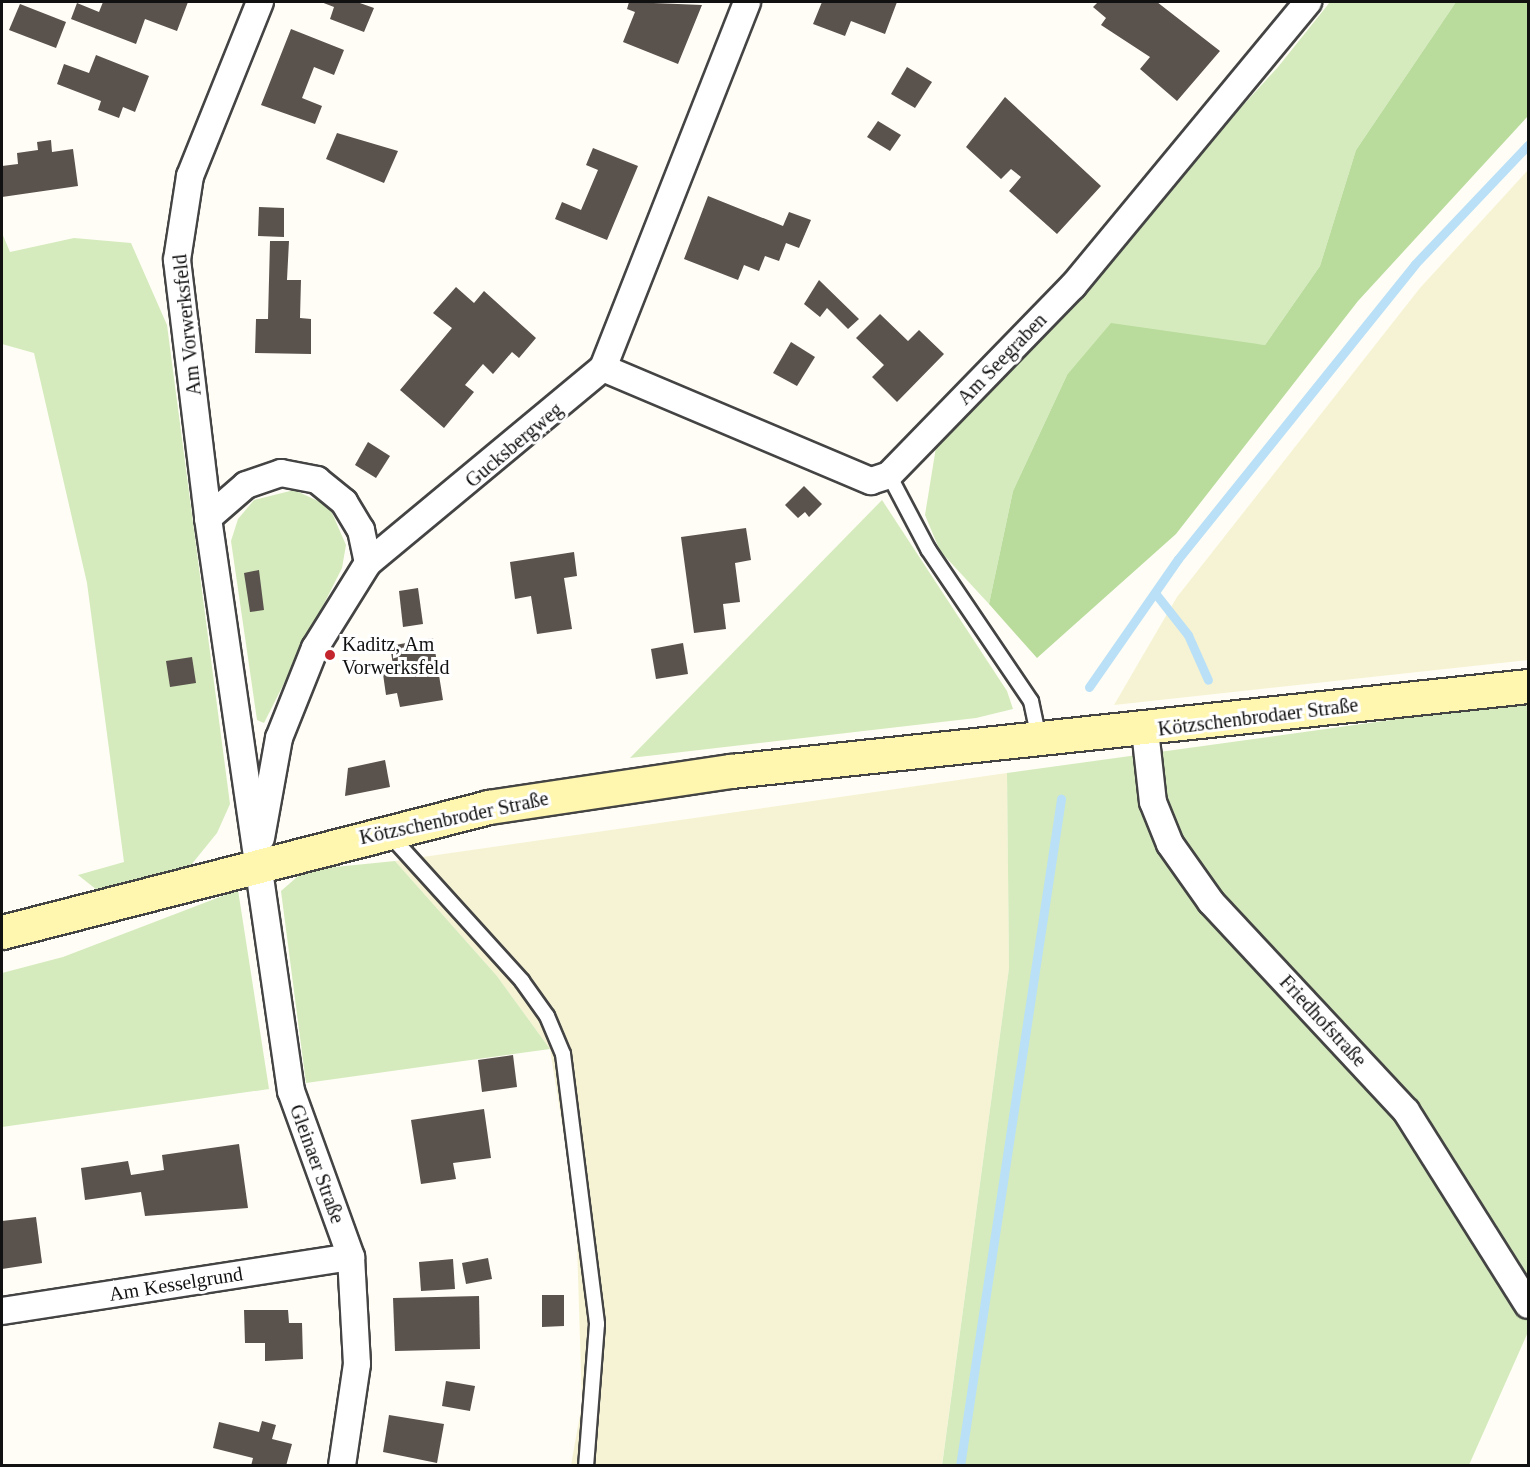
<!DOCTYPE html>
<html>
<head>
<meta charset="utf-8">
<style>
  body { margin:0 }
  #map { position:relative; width:1530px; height:1467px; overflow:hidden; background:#fffdf5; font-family:Georgia,serif }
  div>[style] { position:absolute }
  .farmland>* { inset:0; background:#f6f3d4 }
  .green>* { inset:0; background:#d5ebbd }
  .forest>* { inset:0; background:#b9dc9c }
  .stream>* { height:9px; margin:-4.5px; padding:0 4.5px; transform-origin:4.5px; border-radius:4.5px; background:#b9e0f7 }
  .building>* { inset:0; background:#5a524d }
  .roads { filter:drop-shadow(2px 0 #444) drop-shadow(-2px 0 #444) drop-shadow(0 2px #444) drop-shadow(0 -2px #444) }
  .lane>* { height:14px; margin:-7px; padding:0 7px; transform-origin:7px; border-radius:7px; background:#fff }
  .street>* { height:26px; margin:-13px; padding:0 13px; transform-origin:13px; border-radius:13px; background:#fff }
  .secondary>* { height:33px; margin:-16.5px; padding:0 16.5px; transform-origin:16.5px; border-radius:16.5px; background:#fff6b0 }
  .dots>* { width:16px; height:16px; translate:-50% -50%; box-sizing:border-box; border:3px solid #fff; border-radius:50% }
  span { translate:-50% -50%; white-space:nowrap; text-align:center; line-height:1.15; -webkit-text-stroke:6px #fff; paint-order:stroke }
  .street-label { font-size:20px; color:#111 }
  .poi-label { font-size:20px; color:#111 }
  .left { translate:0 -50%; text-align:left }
  .frame { position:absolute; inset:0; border:3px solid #111; pointer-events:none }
</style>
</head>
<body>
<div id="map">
  <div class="farmland">
    <div style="clip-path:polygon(1528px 170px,1528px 660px,1114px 705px,1177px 597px,1420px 288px)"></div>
    <div style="clip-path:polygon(1007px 773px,1009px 968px,942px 1465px,571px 1465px,582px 1404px,576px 1211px,550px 1049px,497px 976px,395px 861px)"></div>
  </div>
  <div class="green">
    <div style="clip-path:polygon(1330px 2px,1456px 2px,1356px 150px,1320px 266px,1265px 345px,1209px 340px,1067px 375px,1013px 491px,989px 604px,940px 551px,925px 515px,937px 441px,1278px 67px)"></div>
    <div style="clip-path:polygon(2px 233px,10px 252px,74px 238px,131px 243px,167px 325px,230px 804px,217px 833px,191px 865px,102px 894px,78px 875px,124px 862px,87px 583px,34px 353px,2px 344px)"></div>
    <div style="clip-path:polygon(294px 490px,329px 506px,346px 545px,342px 568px,264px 723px,257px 720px,231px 541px,238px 519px,254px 500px)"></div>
    <div style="clip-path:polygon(882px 500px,1007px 691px,1013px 709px,976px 718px,630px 758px)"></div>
    <div style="clip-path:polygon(1528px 701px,1528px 1332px,1469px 1465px,942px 1466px,1009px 968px,1007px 773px)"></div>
    <div style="clip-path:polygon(395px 861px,497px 976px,550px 1049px,306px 1083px,281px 891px,305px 870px)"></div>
    <div style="clip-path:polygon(238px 890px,269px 1089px,2px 1127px,2px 973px,63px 957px)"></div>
  </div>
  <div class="forest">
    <div style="clip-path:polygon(1456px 2px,1528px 2px,1528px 116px,1358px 301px,1176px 534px,1037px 658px,989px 604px,1013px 491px,1067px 375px,1111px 323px,1265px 345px,1320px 266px,1356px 150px)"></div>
  </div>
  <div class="stream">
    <div style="left:1155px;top:593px;width:53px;rotate:51.8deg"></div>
    <div style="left:1188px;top:635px;width:49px;rotate:66deg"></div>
    <div style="left:1089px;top:687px;width:156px;rotate:-55.2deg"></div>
    <div style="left:1178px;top:559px;width:378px;rotate:-51.2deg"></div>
    <div style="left:1415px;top:264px;width:164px;rotate:-46.5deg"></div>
    <div style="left:960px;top:1466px;width:675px;rotate:-81.39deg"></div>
  </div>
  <div class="building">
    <div style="clip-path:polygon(103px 2px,188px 2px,177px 31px,145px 19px,136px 44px,71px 19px,77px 3px,99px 12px)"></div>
    <div style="clip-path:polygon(321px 2px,357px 2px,374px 8px,364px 32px,330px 19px,334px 7px)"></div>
    <div style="clip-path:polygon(629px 2px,702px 5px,678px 64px,623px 42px,635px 12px,627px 9px)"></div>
    <div style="clip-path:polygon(822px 2px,897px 2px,885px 34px,851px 21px,845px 36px,813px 24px)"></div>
    <div style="clip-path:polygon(1098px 2px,1157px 2px,1220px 51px,1177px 101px,1140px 69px,1150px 57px,1101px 25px,1106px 18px,1093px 7px)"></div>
    <div style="clip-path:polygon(20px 4px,66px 22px,56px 48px,9px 30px)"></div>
    <div style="clip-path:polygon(291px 29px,344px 50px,334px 75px,314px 67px,302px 98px,322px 106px,315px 124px,261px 105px)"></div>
    <div style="clip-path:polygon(96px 55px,149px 76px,135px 112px,123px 107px,119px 118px,98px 110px,101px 101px,57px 84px,64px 64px,89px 73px)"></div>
    <div style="clip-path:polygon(907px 67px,932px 82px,915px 108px,891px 94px)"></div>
    <div style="clip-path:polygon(1005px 97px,1101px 186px,1057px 234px,1009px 191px,1021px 177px,1011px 169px,1001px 179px,966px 147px)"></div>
    <div style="clip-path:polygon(878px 121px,901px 135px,890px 151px,867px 137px)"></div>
    <div style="clip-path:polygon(337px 133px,398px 151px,384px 183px,326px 159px)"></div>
    <div style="clip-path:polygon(51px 140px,52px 152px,73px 149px,78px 186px,2px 197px,2px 166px,18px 164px,17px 153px,38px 150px,37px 142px)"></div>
    <div style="clip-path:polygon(593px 148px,638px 166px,607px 240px,555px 219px,562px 202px,581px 210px,598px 170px,586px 165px)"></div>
    <div style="clip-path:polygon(708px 196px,783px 226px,789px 212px,811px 220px,799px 248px,786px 243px,779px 261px,765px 256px,759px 271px,744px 265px,738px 280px,684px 259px)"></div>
    <div style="clip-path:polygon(259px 207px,284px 208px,284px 237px,258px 236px)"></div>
    <div style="clip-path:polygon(270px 241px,289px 241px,287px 280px,301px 280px,300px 318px,311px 319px,311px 354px,255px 353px,256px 319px,268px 319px)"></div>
    <div style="clip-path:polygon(819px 280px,859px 319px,848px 329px,827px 308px,820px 317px,804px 304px)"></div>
    <div style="clip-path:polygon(456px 287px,474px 303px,484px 291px,536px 338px,519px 358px,512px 352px,493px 374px,483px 364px,465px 385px,474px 392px,444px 428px,400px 390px,452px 328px,433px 313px)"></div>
    <div style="clip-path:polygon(880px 314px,908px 341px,919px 330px,944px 354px,897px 402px,872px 377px,884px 365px,856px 338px)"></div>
    <div style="clip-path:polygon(791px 342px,815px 357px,797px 386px,773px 373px)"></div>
    <div style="clip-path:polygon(368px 442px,390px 456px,376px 478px,355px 465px)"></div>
    <div style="clip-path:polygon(804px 486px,822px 504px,809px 517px,805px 512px,798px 518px,785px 505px)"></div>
    <div style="clip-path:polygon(746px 528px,751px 560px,735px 563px,740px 602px,723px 604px,726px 629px,694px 633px,681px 537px)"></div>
    <div style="clip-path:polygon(574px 552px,577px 576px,564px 578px,572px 629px,537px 634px,531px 596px,515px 599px,510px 562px)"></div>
    <div style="clip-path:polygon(259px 570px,264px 610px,250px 612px,244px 573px)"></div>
    <div style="clip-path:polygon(418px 588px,423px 624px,403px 627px,399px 591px)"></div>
    <div style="clip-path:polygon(433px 638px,443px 700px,400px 707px,397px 693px,386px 695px,382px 667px,393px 665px,390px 646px)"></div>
    <div style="clip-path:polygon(683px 643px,688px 674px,656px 679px,651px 649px)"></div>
    <div style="clip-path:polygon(192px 657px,196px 683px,170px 687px,166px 661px)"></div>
    <div style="clip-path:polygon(385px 760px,390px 787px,345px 796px,348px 768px)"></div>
    <div style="clip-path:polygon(513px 1055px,517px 1087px,482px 1092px,478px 1060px)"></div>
    <div style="clip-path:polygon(484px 1109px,491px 1158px,453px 1163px,456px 1179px,421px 1184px,411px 1120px)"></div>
    <div style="clip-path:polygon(239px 1144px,248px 1208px,145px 1216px,141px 1192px,85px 1200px,81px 1168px,128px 1161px,131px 1175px,164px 1170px,162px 1155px)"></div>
    <div style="clip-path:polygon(36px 1217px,42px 1263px,2px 1269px,2px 1221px)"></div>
    <div style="clip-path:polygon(488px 1258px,492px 1279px,466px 1284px,462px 1263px)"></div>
    <div style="clip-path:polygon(453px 1259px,455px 1289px,421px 1291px,419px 1262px)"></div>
    <div style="clip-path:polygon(542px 1295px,564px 1295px,564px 1326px,542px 1327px)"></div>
    <div style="clip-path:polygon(479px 1296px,480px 1349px,395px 1351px,393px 1298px)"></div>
    <div style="clip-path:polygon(244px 1310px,288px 1310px,289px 1323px,302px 1323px,303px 1359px,265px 1361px,265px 1343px,245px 1343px)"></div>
    <div style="clip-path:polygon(446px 1381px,475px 1386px,470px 1411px,442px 1406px)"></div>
    <div style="clip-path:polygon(389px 1415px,444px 1424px,437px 1463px,383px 1452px)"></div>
    <div style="clip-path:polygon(262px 1421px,276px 1425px,272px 1439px,292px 1444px,286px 1466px,251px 1466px,253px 1458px,213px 1448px,219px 1422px,259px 1432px)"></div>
  </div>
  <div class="roads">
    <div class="lane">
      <div style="left:889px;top:475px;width:84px;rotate:62.2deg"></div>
      <div style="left:928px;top:549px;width:184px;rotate:55.9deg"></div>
      <div style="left:1031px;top:701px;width:38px;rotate:78deg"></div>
      <div style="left:388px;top:833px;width:200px;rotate:47.8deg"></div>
      <div style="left:522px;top:981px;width:43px;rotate:54.5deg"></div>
      <div style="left:547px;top:1016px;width:41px;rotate:67.2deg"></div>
      <div style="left:563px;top:1054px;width:272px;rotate:82.8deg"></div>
      <div style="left:597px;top:1324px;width:142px;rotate:94.4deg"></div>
    </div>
    <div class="street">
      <div style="left:260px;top:2px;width:188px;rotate:111.9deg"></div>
      <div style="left:190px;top:176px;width:85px;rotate:98.8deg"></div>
      <div style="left:177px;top:260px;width:260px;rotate:83.1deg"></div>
      <div style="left:208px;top:518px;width:579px;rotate:81.76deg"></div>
      <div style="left:291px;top:1091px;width:177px;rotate:70.1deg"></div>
      <div style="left:351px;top:1257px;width:107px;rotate:86.8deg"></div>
      <div style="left:357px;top:1364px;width:103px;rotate:98.4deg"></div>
      <div style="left:603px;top:368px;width:291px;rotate:22.9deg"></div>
      <div style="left:871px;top:481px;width:19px;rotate:-18deg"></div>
      <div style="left:889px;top:475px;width:264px;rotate:-45.8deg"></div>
      <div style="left:1073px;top:286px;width:369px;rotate:-50.4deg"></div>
      <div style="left:208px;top:518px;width:50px;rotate:-41deg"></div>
      <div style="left:246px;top:485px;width:37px;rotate:-19deg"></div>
      <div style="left:281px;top:473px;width:37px;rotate:11deg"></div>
      <div style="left:317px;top:480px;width:35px;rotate:39deg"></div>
      <div style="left:344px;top:502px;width:33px;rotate:59deg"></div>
      <div style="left:361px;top:530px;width:34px;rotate:78deg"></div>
      <div style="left:1145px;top:730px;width:72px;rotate:83.7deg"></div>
      <div style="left:1153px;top:802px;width:45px;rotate:68deg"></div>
      <div style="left:1170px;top:844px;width:71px;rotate:54.7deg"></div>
      <div style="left:1211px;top:902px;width:286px;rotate:47deg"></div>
      <div style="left:1406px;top:1111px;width:229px;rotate:57.8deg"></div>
      <div style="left:261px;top:838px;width:102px;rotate:-79.8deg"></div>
      <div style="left:279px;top:738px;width:97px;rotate:-68.2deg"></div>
      <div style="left:315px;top:648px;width:100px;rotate:-58.1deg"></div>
      <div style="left:368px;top:563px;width:305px;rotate:-39.7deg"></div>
      <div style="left:603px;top:368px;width:393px;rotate:-68.5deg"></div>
      <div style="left:2px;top:1311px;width:353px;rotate:-8.8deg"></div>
    </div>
    <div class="secondary">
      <div style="left:2px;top:932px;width:503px;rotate:-14.4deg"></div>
      <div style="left:489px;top:807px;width:245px;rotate:-8.5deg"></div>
      <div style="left:731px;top:771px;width:802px;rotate:-6.09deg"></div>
    </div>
  </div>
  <div class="dots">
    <div style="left:330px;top:655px;background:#c4262e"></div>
  </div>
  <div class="street-label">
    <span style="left:187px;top:325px;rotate:-96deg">Am Vorwerksfeld</span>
    <span style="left:1002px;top:359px;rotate:-46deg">Am Seegraben</span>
    <span style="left:514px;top:445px;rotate:-40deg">Gucksbergweg</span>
    <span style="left:1258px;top:717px;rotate:-7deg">Kötzschenbrodaer Straße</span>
    <span style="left:454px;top:818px;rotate:-12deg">Kötzschenbroder Straße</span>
    <span style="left:1323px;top:1021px;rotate:47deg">Friedhofstraße</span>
    <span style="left:317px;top:1164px;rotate:70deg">Gleinaer Straße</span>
    <span style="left:176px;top:1284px;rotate:-9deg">Am Kesselgrund</span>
  </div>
  <div class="poi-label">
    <span class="left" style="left:342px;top:656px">Kaditz, Am<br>Vorwerksfeld</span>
  </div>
  <div class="frame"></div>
</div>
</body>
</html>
